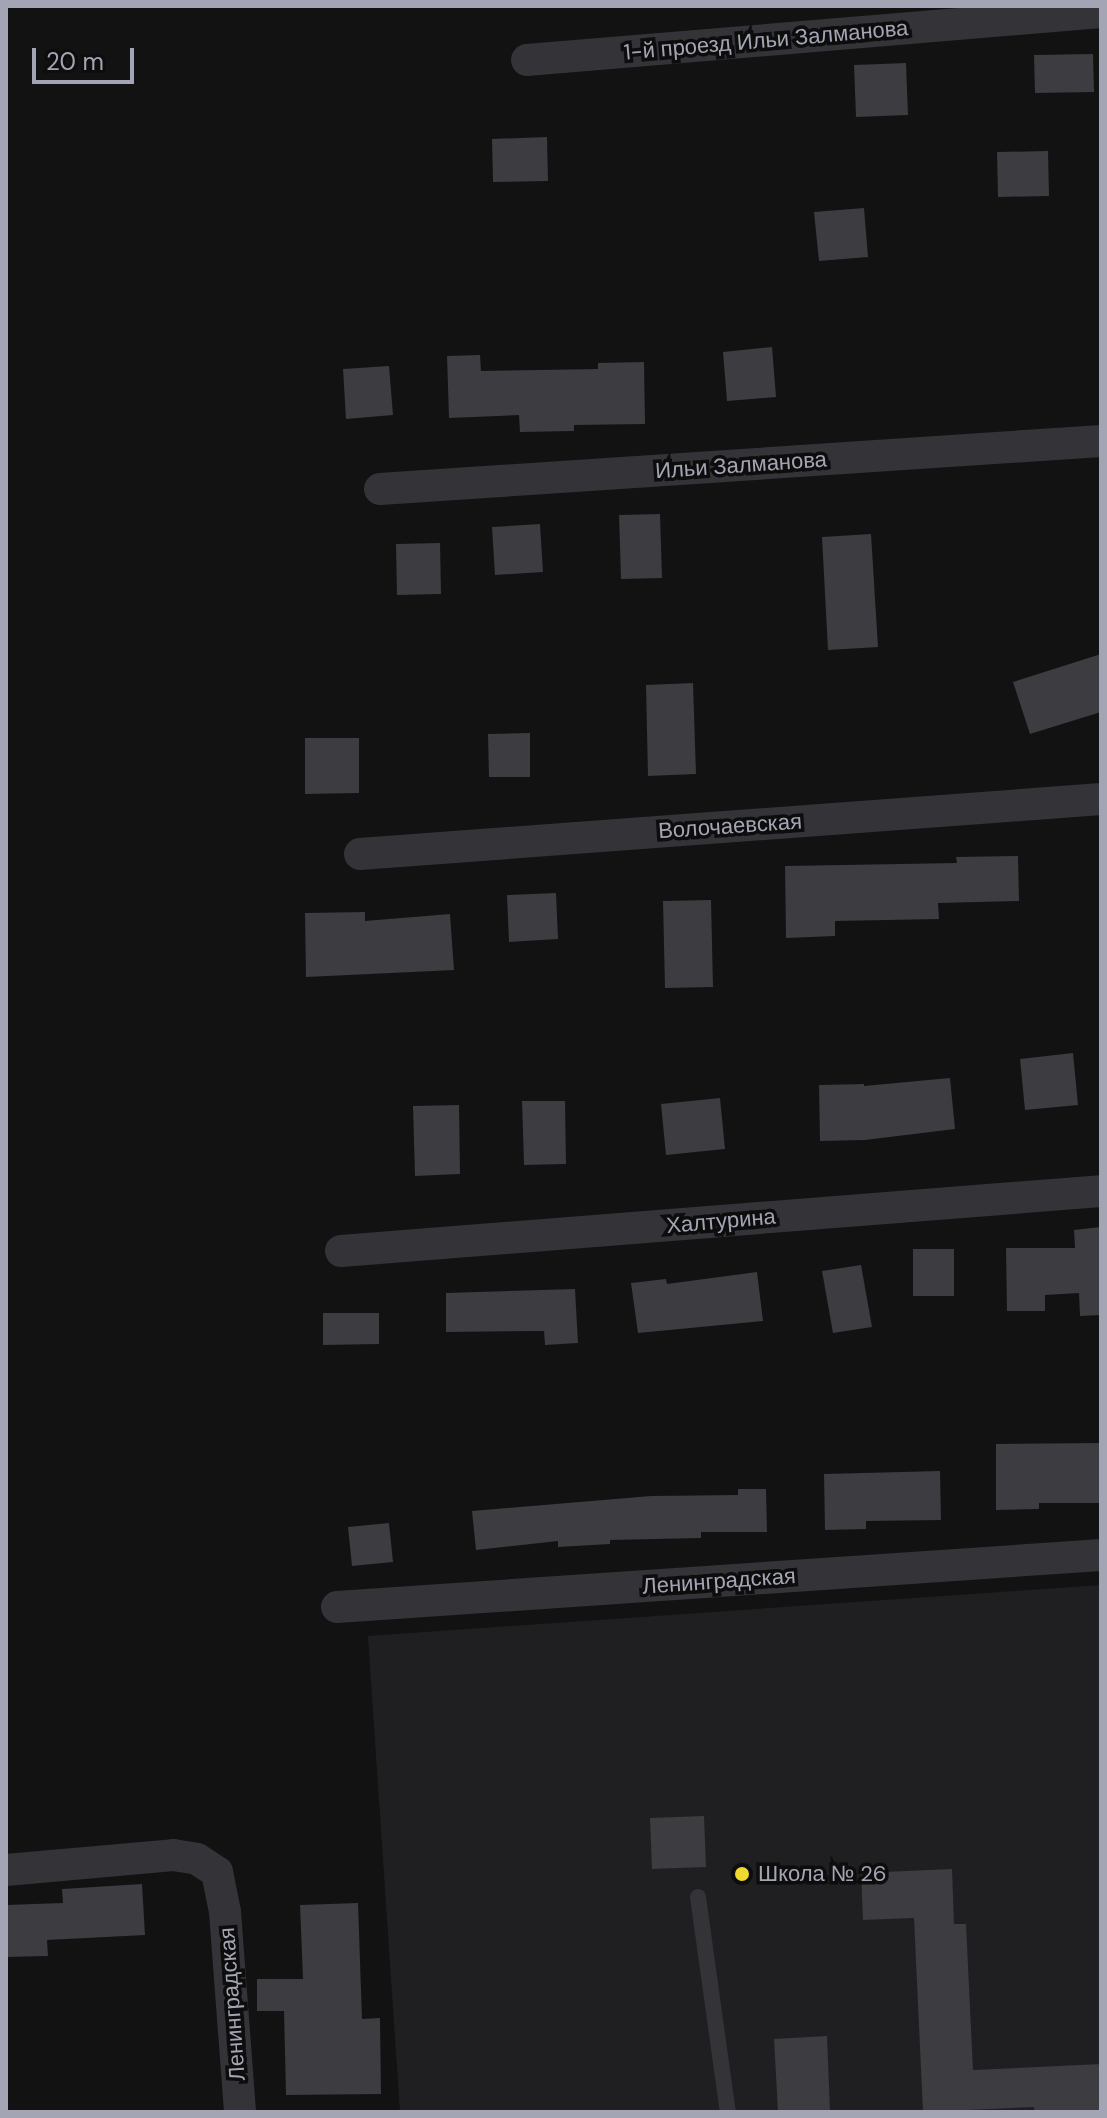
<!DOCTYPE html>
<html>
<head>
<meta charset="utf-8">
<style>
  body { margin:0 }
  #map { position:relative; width:1107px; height:2118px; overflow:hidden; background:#121213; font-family:"DM Sans",sans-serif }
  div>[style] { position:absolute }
  .built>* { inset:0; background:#1f1e20 }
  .building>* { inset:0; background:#3c3c41 }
  .lane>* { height:16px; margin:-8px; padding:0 8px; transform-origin:8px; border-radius:8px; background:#333338 }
  .street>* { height:32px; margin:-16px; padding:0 16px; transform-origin:16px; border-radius:16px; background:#333338 }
  .dots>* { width:22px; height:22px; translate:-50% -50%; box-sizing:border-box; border:4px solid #0d0d0e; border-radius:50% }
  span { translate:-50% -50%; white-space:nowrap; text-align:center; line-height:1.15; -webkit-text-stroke:7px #0d0d0e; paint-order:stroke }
  .street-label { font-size:22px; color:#a4a5b4 }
  .poi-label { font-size:22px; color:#a4a5b4 }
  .left { translate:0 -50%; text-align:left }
  .frame { position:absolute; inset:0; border:8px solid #a4a5b4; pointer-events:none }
  .scale { position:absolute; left:32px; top:48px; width:102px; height:36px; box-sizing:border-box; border:4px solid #a4a5b4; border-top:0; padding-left:10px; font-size:24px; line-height:28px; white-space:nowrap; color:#a4a5b4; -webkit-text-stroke:6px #0d0d0e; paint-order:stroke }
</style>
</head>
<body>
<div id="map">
  <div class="built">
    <div style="clip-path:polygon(1101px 1585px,1101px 2112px,400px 2112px,368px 1636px)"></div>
  </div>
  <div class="building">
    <div style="clip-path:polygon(1093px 54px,1094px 92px,1035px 93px,1034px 55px)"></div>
    <div style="clip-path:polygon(906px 63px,908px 115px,856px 117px,854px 65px)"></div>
    <div style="clip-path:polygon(547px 137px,548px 181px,493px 182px,492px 139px)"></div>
    <div style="clip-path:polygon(1048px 151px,1049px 196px,998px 197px,997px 152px)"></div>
    <div style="clip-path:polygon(864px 208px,868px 257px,819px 261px,814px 212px)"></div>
    <div style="clip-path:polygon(772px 347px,776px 397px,727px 401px,723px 352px)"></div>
    <div style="clip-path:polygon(480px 355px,481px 371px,598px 369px,598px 363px,644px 362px,645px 424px,574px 425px,574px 431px,520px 432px,519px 415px,449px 418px,447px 356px)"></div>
    <div style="clip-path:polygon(389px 366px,393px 415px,346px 419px,343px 369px)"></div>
    <div style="clip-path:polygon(660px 514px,662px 578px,621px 579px,619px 515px)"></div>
    <div style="clip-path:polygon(540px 524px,543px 572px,495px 575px,492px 527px)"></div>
    <div style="clip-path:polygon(871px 534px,878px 647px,828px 650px,822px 537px)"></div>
    <div style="clip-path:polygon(440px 543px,441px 594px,397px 595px,396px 544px)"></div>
    <div style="clip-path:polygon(1101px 654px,1101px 712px,1030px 734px,1013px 682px)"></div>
    <div style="clip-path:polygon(693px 683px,696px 774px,648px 776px,646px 685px)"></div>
    <div style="clip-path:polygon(530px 733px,530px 777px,489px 777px,488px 734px)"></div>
    <div style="clip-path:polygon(305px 738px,359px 738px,359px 793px,305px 794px)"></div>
    <div style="clip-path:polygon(1018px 856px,1019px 901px,938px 903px,939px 919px,835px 921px,835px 936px,786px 938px,785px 866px,957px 863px,956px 857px)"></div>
    <div style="clip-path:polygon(556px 893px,558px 939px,509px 942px,507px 895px)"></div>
    <div style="clip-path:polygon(711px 900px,713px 987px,665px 988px,663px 901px)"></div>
    <div style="clip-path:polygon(365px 912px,365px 921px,450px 914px,454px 970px,306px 977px,305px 913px)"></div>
    <div style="clip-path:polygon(1073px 1053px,1078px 1105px,1025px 1110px,1020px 1059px)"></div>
    <div style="clip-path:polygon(950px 1078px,955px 1129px,865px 1140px,820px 1141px,819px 1085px,864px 1084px,864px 1086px)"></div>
    <div style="clip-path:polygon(720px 1098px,725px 1149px,666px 1155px,661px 1104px)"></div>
    <div style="clip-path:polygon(522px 1101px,565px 1101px,566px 1164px,524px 1165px)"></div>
    <div style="clip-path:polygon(459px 1105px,460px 1174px,415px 1176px,413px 1106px)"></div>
    <div style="clip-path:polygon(1101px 1227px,1101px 1315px,1080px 1316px,1079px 1293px,1045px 1295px,1045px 1311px,1007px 1311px,1006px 1248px,1075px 1248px,1074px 1230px)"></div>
    <div style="clip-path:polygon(913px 1249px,954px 1249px,954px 1296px,913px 1296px)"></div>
    <div style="clip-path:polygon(861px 1265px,872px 1327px,833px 1333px,822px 1271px)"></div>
    <div style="clip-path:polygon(757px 1272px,763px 1321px,638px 1333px,631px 1283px,666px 1279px,667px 1284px)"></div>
    <div style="clip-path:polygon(575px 1289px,578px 1343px,545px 1345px,544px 1331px,446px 1332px,446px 1293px)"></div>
    <div style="clip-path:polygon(323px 1313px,379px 1313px,379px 1344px,323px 1345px)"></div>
    <div style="clip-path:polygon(1101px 1443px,1101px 1503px,1039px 1503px,1039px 1509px,996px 1510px,996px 1444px)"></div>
    <div style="clip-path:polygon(940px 1471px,941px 1520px,866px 1521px,866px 1529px,825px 1530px,824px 1474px)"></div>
    <div style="clip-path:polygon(738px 1489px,766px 1489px,767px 1532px,701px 1532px,701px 1538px,610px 1540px,610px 1544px,558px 1547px,558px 1541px,476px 1550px,472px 1511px,651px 1496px,738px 1495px)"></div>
    <div style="clip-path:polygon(389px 1523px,393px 1562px,352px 1566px,348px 1527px)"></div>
    <div style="clip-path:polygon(704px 1816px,706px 1867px,652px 1869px,650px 1818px)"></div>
    <div style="clip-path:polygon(952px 1869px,954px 1924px,966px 1924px,973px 2070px,1101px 2064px,1101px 2112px,1035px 2112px,1034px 2107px,923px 2112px,914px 1918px,863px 1920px,861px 1873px)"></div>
    <div style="clip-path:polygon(142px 1884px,145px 1935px,47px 1940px,48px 1956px,6px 1957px,6px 1905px,63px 1903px,62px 1889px)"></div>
    <div style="clip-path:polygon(358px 1903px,362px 2019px,380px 2018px,381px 2094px,286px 2095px,284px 2011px,257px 2011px,257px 1979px,303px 1979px,300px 1905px)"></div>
    <div style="clip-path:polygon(827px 2036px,830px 2112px,778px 2112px,774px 2039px)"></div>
  </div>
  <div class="lane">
    <div style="left:698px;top:1897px;width:217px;rotate:82.1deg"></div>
  </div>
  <div class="street">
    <div style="left:527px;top:60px;width:576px;rotate:-4.78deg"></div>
    <div style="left:380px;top:489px;width:723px;rotate:-3.81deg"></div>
    <div style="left:360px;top:854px;width:743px;rotate:-4.24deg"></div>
    <div style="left:341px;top:1251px;width:762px;rotate:-4.51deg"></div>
    <div style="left:337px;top:1607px;width:766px;rotate:-3.89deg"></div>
    <div style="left:6px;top:1870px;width:168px;rotate:-5.1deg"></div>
    <div style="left:173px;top:1855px;width:24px;rotate:9deg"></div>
    <div style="left:197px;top:1859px;width:24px;rotate:33deg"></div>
    <div style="left:217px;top:1872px;width:41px;rotate:78.7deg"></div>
    <div style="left:225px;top:1912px;width:201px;rotate:85.7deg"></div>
  </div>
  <div class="dots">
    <div style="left:742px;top:1874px;background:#efd82f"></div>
  </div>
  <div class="street-label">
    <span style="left:766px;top:40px;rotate:-5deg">1-й проезд Ильи Залманова</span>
    <span style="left:741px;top:465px;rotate:-4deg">Ильи Залманова</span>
    <span style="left:730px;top:826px;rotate:-4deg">Волочаевская</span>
    <span style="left:721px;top:1221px;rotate:-5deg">Халтурина</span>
    <span style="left:719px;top:1581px;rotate:-4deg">Ленинградская</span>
    <span style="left:232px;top:2004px;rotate:-94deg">Ленинградская</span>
  </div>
  <div class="poi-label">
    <span class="left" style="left:758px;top:1874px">Школа № 26</span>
  </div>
  <div class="frame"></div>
  <div class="scale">20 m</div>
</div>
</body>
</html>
